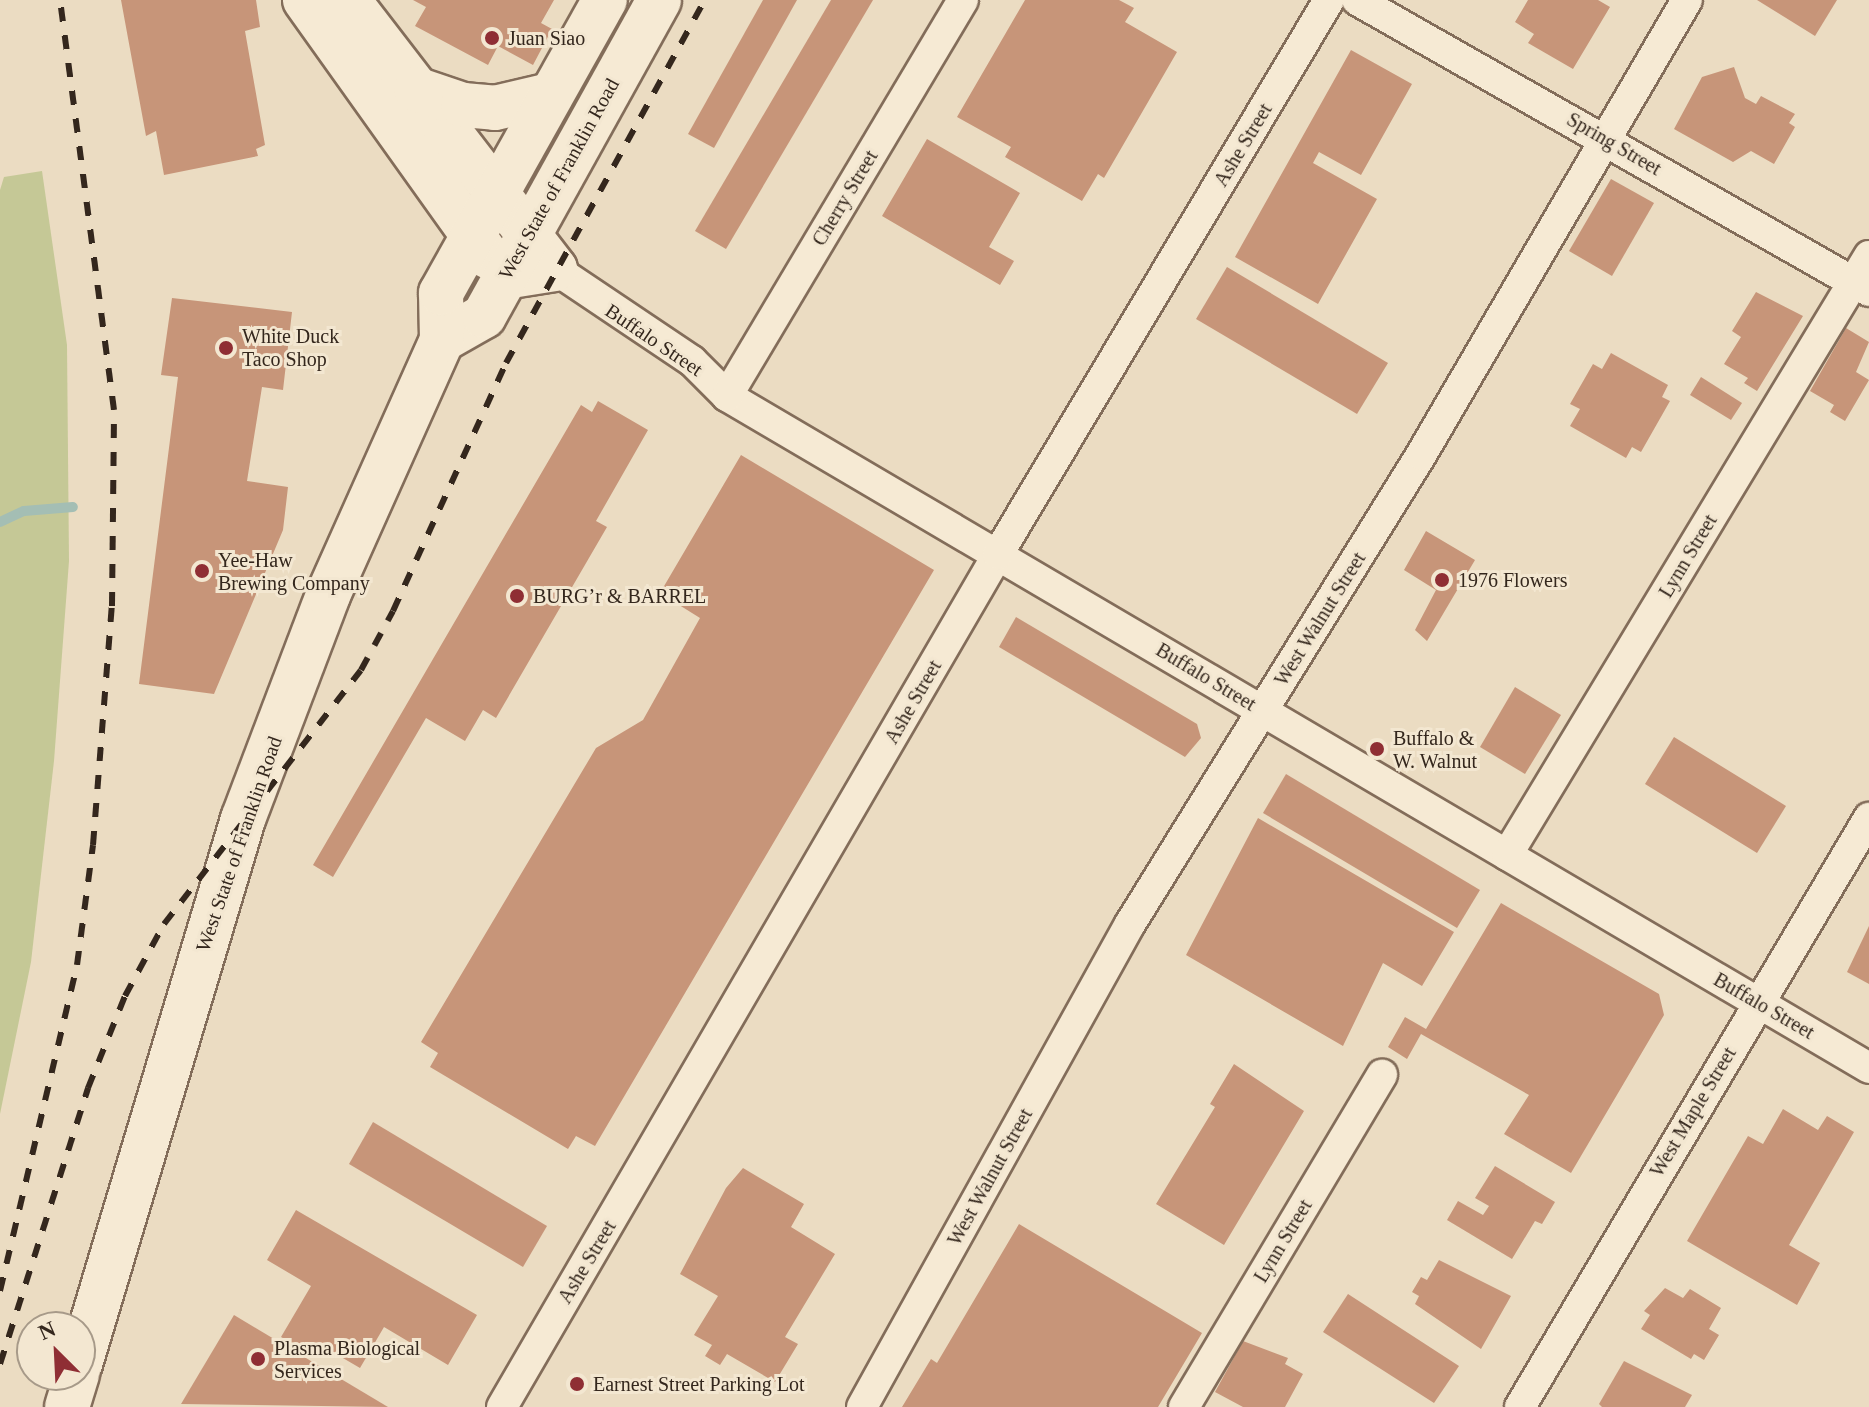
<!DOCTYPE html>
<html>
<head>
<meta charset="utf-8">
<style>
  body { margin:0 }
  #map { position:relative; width:1869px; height:1407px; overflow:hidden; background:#ebdcc2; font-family:Georgia,serif }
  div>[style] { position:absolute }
  .green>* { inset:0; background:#c5c896 }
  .stream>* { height:10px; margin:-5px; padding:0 5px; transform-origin:5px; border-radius:5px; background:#a4beb4 }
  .building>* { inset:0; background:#c79579 }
  .roads { filter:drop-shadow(2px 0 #836d5a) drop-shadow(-2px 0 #836d5a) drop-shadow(0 2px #836d5a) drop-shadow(0 -2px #836d5a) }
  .street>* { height:30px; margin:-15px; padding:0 15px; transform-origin:15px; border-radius:15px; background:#f6ead4 }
  .secondary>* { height:44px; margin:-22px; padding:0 22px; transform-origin:22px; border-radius:22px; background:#f6ead4 }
  .rail>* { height:6px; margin-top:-3px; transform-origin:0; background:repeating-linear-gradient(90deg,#34271d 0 14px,transparent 0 28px) }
  .dots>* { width:22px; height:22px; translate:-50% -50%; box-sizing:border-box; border:4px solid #f3e7d1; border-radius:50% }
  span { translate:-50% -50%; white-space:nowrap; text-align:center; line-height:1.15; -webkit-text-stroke:6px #f3e7d1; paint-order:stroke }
  .poi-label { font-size:20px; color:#34271d }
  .left { translate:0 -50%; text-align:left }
  .street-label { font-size:20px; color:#34271d }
  .north { position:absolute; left:16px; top:1311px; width:80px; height:80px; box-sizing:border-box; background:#f3e7d1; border:2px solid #a79a89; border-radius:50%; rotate:336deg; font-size:22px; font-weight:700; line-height:32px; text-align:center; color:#34271d }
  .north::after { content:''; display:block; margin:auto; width:28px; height:36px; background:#8f2e34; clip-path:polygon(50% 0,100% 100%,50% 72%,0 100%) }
</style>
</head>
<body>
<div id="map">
  <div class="green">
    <div style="clip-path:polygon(42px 171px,67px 345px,69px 561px,54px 761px,31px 962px,0 1114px,0 190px,4px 177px)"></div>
  </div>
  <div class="stream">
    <div style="left:0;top:522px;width:26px;rotate:-25deg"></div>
    <div style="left:24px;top:511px;width:49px;rotate:-4.7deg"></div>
  </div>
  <div class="building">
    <div style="clip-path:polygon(121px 0,256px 0,260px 27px,245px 31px,265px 145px,256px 149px,258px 156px,164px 175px,156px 131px,146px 136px)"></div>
    <div style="clip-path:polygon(413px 0,554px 0,541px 23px,552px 29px,533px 65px,498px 46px,488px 65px,415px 26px,426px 7px)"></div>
    <div style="clip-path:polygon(763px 0,797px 0,714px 148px,688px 134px)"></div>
    <div style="clip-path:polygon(831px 0,873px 0,726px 249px,695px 231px)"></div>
    <div style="clip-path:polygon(1025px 0,1119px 0,1134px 8px,1125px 22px,1177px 52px,1104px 178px,1098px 174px,1082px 201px,1005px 157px,1011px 147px,957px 117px)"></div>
    <div style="clip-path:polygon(1528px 0,1598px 0,1610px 7px,1573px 69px,1528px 43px,1534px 34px,1515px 22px)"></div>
    <div style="clip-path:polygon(1757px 0,1837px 0,1815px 36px)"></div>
    <div style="clip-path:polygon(1351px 50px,1412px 84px,1361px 175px,1319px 152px,1313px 163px,1377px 199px,1318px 304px,1235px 257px)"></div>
    <div style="clip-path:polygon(1734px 67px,1745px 98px,1756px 104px,1761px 96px,1795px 114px,1789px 123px,1795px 127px,1774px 164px,1751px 151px,1733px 162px,1674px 129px,1702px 77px)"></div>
    <div style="clip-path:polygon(927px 139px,1020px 193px,989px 247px,1014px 261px,1000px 285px,882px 216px)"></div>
    <div style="clip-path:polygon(1611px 179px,1654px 203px,1612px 276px,1569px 251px)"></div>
    <div style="clip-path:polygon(1227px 267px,1388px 363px,1357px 414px,1196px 319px)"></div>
    <div style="clip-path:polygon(1756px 292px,1803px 316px,1757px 391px,1744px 383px,1748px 378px,1724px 364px,1741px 337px,1732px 331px)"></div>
    <div style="clip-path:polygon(172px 298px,292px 312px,283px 390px,262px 387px,247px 481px,288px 487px,283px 530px,214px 694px,139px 684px,178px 377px,161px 375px)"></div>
    <div style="clip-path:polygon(1846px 328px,1869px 342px,1856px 372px,1869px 380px,1845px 421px,1830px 412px,1834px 405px,1810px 391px)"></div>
    <div style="clip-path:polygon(1611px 353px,1668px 385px,1662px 397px,1670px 401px,1641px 452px,1632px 447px,1626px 458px,1570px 426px,1580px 409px,1570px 404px,1593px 364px,1602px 369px)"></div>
    <div style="clip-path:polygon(1701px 377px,1742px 403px,1731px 420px,1690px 395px)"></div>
    <div style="clip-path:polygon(598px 401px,648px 430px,596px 521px,607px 527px,496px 718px,483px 710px,465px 741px,426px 718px,333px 877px,313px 865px,581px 405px,592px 412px)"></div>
    <div style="clip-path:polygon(741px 455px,934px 570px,595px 1146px,576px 1136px,568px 1149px,430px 1067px,438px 1053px,421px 1042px,596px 748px,643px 720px,700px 618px,660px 593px)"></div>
    <div style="clip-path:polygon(1426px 531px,1475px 560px,1427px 641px,1415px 630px,1436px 590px,1404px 570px)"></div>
    <div style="clip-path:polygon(1016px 617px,1197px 724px,1201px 738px,1185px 757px,999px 647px)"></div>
    <div style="clip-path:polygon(1515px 687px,1561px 715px,1525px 774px,1480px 747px)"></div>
    <div style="clip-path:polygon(1674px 737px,1786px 806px,1757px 853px,1645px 784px)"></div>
    <div style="clip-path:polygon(1286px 774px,1480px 890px,1457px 928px,1263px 813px)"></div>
    <div style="clip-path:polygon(1258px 818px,1454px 932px,1422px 986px,1383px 963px,1343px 1046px,1186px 955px)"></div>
    <div style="clip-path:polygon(1501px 903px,1659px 994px,1664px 1015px,1571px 1173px,1504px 1134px,1529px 1095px,1421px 1034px,1407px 1059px,1388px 1047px,1405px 1017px,1426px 1029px)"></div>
    <div style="clip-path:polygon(1869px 926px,1869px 984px,1847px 972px)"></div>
    <div style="clip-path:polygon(1234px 1064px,1304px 1111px,1224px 1245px,1156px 1204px,1215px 1107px,1210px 1104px)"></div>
    <div style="clip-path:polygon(1783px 1109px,1818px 1130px,1827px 1116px,1854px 1132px,1789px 1245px,1820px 1263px,1797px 1305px,1687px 1241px,1748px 1136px,1763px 1144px)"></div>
    <div style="clip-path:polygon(373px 1122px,547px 1226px,523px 1267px,349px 1164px)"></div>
    <div style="clip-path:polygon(1495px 1166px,1555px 1202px,1542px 1224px,1535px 1221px,1512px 1259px,1447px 1220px,1458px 1201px,1483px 1215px,1489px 1206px,1475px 1198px)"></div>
    <div style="clip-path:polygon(743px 1168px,804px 1204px,791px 1227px,835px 1254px,785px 1337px,798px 1344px,775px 1382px,727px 1354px,720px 1365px,705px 1356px,712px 1345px,694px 1335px,718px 1296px,680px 1274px,726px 1188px)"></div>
    <div style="clip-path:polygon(296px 1210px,477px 1315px,448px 1365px,384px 1327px,360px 1368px,324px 1347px,318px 1358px,281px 1337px,311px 1286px,267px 1260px)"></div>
    <div style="clip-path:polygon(1019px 1224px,1202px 1333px,1158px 1407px,902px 1407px,931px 1359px,937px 1363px)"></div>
    <div style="clip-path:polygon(1439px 1260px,1511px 1296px,1481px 1349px,1415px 1304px,1419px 1296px,1412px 1292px,1421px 1277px,1427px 1280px)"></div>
    <div style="clip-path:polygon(1665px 1288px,1683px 1298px,1690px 1289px,1721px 1308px,1709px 1329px,1719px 1335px,1704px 1360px,1694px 1354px,1691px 1359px,1641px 1329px,1650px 1315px,1644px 1311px)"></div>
    <div style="clip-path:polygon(1348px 1294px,1459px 1366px,1434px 1403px,1323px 1332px)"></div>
    <div style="clip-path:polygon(234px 1315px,388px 1407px,181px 1404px)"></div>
    <div style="clip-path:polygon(1243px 1341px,1288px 1358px,1285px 1364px,1303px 1374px,1285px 1407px,1243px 1407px,1215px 1392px)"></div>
    <div style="clip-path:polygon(1624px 1361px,1692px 1395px,1685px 1407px,1602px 1407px,1599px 1404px)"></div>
  </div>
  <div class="roads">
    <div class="street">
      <div style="left:1357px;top:0;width:589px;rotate:29.61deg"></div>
      <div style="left:555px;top:269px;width:165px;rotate:33.9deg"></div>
      <div style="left:692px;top:361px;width:49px;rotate:45deg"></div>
      <div style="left:727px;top:396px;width:1325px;rotate:30.47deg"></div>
      <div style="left:727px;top:396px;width:461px;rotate:-59.2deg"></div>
      <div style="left:1507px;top:855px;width:700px;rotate:-58.85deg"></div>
      <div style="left:502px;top:1407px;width:987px;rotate:-59.82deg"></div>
      <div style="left:998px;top:554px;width:645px;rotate:-59.14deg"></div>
      <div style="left:862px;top:1407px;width:552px;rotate:-60.98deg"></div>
      <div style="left:1130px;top:924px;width:552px;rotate:-58.18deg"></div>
      <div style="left:1421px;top:455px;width:527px;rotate:-59.69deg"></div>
      <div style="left:1184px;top:1407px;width:387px;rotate:-59.2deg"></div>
      <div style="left:1520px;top:1407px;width:685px;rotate:-59.35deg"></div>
    </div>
    <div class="secondary">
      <div style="left:305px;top:0;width:315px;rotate:54.5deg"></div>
      <div style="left:348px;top:0;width:339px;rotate:52.4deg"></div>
      <div style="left:555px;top:269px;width:51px;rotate:170.9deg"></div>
      <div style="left:416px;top:89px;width:50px;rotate:18.8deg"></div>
      <div style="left:463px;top:105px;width:32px;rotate:5deg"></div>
      <div style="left:495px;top:108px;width:57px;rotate:-13.3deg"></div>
      <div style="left:442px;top:340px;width:48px;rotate:-29.7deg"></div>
      <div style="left:484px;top:316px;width:361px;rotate:-61deg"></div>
      <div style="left:80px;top:1364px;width:569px;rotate:-73.35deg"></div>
      <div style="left:243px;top:819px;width:240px;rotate:-69.2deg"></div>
      <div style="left:328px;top:595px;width:279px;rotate:-65.9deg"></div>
      <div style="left:442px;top:340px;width:47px;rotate:-91.2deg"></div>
      <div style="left:441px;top:293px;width:336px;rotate:-60.8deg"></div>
      <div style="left:67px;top:1407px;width:34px;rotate:-73deg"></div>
    </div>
  </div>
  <div class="rail">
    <div style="left:0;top:1291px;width:335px;rotate:-76.7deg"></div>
    <div style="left:77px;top:965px;width:121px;rotate:-82.4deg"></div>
    <div style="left:93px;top:845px;width:240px;rotate:-85.5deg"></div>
    <div style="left:112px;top:606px;width:196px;rotate:-89.4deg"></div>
    <div style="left:114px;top:410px;width:414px;rotate:-97.5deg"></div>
    <div style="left:0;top:1364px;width:290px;rotate:-72.3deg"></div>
    <div style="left:88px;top:1088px;width:99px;rotate:-68.1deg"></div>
    <div style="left:125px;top:996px;width:82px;rotate:-61.6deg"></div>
    <div style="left:164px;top:924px;width:321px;rotate:-52.2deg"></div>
    <div style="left:361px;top:670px;width:67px;rotate:-61.5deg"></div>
    <div style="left:393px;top:611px;width:273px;rotate:-65.5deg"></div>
    <div style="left:506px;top:363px;width:414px;rotate:-61.3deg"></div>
  </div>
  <div class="dots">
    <div style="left:492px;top:38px;background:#8f2e34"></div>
    <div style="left:226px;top:348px;background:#8f2e34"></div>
    <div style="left:202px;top:571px;background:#8f2e34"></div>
    <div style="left:1442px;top:580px;background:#8f2e34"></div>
    <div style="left:517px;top:596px;background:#8f2e34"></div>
    <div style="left:1377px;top:749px;background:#8f2e34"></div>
    <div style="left:258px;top:1359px;background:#8f2e34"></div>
    <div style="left:577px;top:1384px;background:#8f2e34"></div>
  </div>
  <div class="poi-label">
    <span class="left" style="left:508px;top:38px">Juan Siao</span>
    <span class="left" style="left:242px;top:348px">White Duck<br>Taco Shop</span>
    <span class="left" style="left:218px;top:572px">Yee-Haw<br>Brewing Company</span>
    <span class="left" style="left:1458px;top:580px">1976 Flowers</span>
    <span class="left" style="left:533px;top:596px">BURG’r &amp; BARREL</span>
    <span class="left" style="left:1393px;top:750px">Buffalo &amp;<br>W. Walnut</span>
    <span class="left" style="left:274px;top:1360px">Plasma Biological<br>Services</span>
    <span class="left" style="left:593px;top:1384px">Earnest Street Parking Lot</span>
  </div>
  <div class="street-label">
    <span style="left:1614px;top:144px;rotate:30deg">Spring Street</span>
    <span style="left:1243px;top:145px;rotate:-59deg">Ashe Street</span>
    <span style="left:559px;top:179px;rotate:-61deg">West State of Franklin Road</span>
    <span style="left:845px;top:198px;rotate:-59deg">Cherry Street</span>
    <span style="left:654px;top:340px;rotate:34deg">Buffalo Street</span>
    <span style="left:1688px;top:556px;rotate:-59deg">Lynn Street</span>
    <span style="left:1320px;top:619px;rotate:-58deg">West Walnut Street</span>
    <span style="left:1206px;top:677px;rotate:31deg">Buffalo Street</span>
    <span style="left:913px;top:702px;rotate:-60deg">Ashe Street</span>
    <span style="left:239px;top:844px;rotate:-71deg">West State of Franklin Road</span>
    <span style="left:1764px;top:1006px;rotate:30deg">Buffalo Street</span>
    <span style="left:1693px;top:1112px;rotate:-59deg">West Maple Street</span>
    <span style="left:990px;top:1177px;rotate:-61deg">West Walnut Street</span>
    <span style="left:1283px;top:1241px;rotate:-59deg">Lynn Street</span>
    <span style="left:587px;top:1262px;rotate:-59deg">Ashe Street</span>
  </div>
  <div class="north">N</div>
</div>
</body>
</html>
